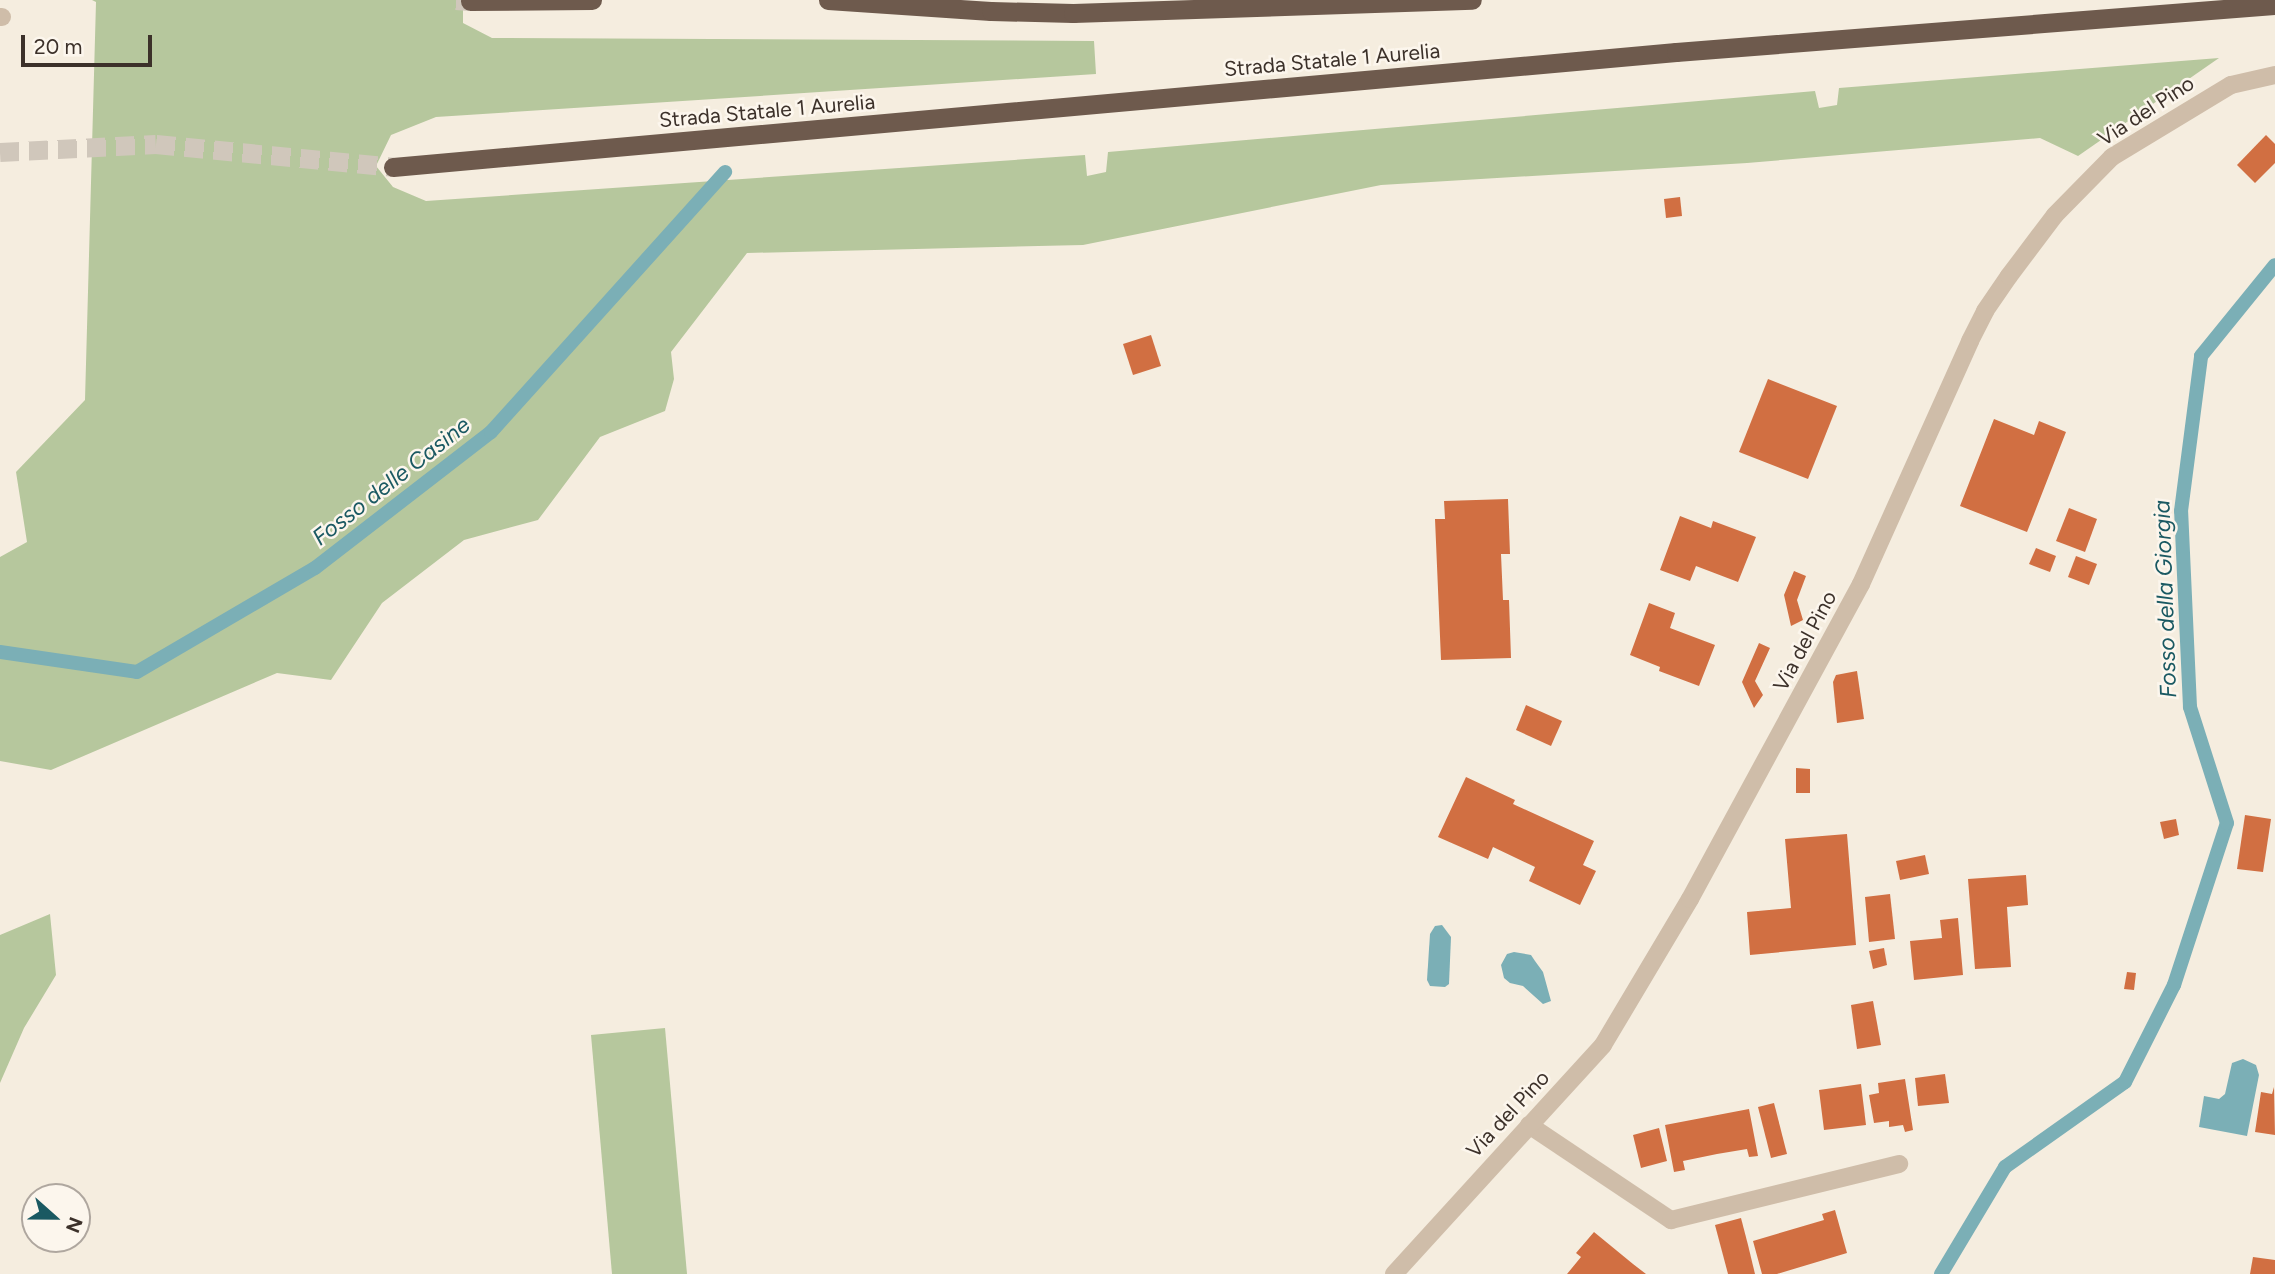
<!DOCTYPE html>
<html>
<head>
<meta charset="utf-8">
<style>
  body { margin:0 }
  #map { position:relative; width:2275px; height:1274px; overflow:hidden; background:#f5eddf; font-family:Figtree,sans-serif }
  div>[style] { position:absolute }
  .green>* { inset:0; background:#b6c79d }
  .water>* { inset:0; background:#7bafb6 }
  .stream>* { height:14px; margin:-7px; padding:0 7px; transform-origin:7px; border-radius:7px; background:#7bafb6 }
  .building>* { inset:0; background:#d16f42 }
  .trunk-tunnel>* { height:19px; margin-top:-9.5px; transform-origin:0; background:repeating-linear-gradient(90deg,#d0c7bb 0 19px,transparent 0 29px) }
  .service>* { height:18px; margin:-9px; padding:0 9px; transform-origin:9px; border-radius:9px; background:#cfbda9 }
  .minor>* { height:18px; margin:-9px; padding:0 9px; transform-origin:9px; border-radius:9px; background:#cfbda9 }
  .trunk>* { height:19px; margin:-9.5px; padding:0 9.5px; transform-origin:9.5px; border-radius:9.5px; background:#6e5a4d }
  span { translate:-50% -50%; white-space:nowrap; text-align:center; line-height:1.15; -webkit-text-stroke:5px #fcf6ed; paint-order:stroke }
  .street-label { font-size:21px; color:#3c312a }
  .water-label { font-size:23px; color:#1a5962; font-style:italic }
  .north { position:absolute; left:21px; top:1183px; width:70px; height:70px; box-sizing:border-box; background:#fcf6ed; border:2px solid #afa79f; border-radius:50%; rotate:111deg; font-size:19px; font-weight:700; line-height:28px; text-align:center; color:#3c312a }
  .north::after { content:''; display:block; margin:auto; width:24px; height:32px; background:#1a5962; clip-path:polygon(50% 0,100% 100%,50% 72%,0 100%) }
  .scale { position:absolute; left:21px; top:35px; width:131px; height:32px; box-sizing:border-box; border:4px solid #3c312a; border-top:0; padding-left:9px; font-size:21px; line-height:24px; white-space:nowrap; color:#3c312a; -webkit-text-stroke:5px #fcf6ed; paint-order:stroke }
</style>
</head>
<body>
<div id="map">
  <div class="green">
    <div style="clip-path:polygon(92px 0,463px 0,463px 23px,492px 38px,1094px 41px,1096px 74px,436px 117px,391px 135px,376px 166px,393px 187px,426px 201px,1085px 155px,1087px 176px,1106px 172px,1108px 152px,1815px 91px,1819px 108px,1837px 105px,1839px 88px,2219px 58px,2078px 156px,2040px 138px,1747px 163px,1381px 185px,1083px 245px,747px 253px,671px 352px,674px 379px,665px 411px,600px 437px,538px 520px,464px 540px,382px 603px,331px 680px,277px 673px,51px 770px,0 761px,0 557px,27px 542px,16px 472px,85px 400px,96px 2px)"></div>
    <div style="clip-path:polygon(50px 914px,56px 975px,24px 1028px,0 1083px,0 935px)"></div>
    <div style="clip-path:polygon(665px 1028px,687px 1274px,612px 1274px,591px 1035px)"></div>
  </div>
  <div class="water">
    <div style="clip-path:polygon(1442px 925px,1451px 937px,1449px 984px,1445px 987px,1430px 986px,1427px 980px,1430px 934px,1435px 926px)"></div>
    <div style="clip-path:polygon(1514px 952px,1531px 955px,1535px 961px,1543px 972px,1551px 1001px,1543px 1004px,1523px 986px,1510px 983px,1504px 978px,1501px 965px,1507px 954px)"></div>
    <div style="clip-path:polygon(2243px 1059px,2256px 1065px,2259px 1075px,2247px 1136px,2199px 1127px,2204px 1096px,2219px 1099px,2225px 1094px,2232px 1063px)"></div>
  </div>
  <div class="stream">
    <div style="left:0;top:652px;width:138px;rotate:8.3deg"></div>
    <div style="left:137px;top:672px;width:206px;rotate:-30.3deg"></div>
    <div style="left:315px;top:568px;width:222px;rotate:-37.7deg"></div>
    <div style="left:491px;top:432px;width:350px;rotate:-48deg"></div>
    <div style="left:1941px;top:1274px;width:125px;rotate:-59.1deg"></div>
    <div style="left:2005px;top:1167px;width:147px;rotate:-35.3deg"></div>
    <div style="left:2125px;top:1082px;width:109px;rotate:-63.2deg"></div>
    <div style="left:2174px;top:985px;width:170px;rotate:-71.9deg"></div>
    <div style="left:2227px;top:823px;width:122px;rotate:-107.7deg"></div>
    <div style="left:2190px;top:707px;width:196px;rotate:-92.6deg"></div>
    <div style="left:2181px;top:511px;width:156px;rotate:-82.6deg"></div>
    <div style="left:2201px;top:356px;width:117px;rotate:-50.9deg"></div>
  </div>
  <div class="building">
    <div style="clip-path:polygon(2266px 135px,2275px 144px,2275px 163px,2255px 183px,2237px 165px)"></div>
    <div style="clip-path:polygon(1680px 197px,1682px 216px,1666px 218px,1664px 199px)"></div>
    <div style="clip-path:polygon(1151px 335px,1161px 366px,1133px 375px,1123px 344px)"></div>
    <div style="clip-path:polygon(1768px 379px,1837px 406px,1808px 479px,1739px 452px)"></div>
    <div style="clip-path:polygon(1994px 419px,2034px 435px,2039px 421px,2066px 432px,2027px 532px,1960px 506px)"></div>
    <div style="clip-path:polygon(1508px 499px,1510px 554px,1501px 554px,1503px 600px,1509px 600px,1511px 658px,1441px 660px,1435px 519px,1445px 519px,1444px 501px)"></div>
    <div style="clip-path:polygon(2069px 508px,2097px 519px,2085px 552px,2056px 541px)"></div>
    <div style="clip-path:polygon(1680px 516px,1711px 528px,1713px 521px,1756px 537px,1738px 582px,1696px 566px,1690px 581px,1660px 570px)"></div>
    <div style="clip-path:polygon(2036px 548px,2056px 556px,2050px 572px,2029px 564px)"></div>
    <div style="clip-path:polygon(2076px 556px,2097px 564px,2089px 585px,2068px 577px)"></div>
    <div style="clip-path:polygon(1794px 571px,1806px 576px,1797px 600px,1803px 620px,1791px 626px,1784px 595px)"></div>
    <div style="clip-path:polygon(1649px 603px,1675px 613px,1670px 628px,1715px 645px,1699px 686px,1659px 671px,1660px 667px,1630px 655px)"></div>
    <div style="clip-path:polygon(1759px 643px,1770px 648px,1755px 681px,1763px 695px,1754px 708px,1742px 682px)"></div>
    <div style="clip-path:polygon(1857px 671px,1864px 719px,1837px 723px,1833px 682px,1836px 675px)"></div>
    <div style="clip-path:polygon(1526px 705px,1562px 721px,1551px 746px,1516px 730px)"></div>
    <div style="clip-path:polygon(1796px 768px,1810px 769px,1810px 793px,1796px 793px)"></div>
    <div style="clip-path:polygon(1466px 777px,1515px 800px,1513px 804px,1594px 841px,1583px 865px,1596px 871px,1580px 905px,1529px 881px,1535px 867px,1493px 847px,1488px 859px,1438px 837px)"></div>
    <div style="clip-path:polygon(2245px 815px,2271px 819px,2263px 872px,2237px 869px)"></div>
    <div style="clip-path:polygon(2176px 819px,2179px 835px,2164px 839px,2160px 822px)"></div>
    <div style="clip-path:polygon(1847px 834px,1856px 945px,1750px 955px,1747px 912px,1791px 908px,1785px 839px)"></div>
    <div style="clip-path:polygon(1925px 855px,1929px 874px,1900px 880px,1896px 861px)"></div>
    <div style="clip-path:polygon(2026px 875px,2028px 905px,2007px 907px,2011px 967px,1975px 969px,1968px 879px)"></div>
    <div style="clip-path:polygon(1890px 894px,1895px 939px,1869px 942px,1865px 897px)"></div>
    <div style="clip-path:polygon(1958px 918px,1963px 975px,1914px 980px,1910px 941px,1942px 938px,1940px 920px)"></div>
    <div style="clip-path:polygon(1884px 948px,1887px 965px,1873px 969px,1869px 951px)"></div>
    <div style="clip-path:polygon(2127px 972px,2136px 973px,2134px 990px,2124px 989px)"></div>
    <div style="clip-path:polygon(1873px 1001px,1881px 1045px,1857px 1049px,1851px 1005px)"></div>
    <div style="clip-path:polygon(1945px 1074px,1949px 1103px,1918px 1106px,1915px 1078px)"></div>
    <div style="clip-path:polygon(1905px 1079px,1913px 1130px,1905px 1132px,1903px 1125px,1889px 1127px,1889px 1121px,1874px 1123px,1869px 1095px,1879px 1093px,1878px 1083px)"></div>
    <div style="clip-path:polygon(1861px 1084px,1866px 1125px,1824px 1130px,1819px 1090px)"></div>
    <div style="clip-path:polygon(2274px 1087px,2275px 1135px,2255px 1132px,2261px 1092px,2272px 1094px)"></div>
    <div style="clip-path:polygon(1774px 1103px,1787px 1154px,1771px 1158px,1758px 1107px)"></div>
    <div style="clip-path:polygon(1749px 1109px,1758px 1156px,1749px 1157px,1747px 1149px,1717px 1154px,1683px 1161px,1685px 1170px,1674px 1172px,1665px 1125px)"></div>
    <div style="clip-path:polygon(1659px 1128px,1667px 1161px,1641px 1168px,1633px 1135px)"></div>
    <div style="clip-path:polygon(1835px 1210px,1847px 1253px,1777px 1274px,1762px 1274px,1753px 1241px,1824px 1220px,1822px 1214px)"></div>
    <div style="clip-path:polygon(1741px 1218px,1748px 1245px,1755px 1274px,1728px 1274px,1715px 1225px)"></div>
    <div style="clip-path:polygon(1594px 1232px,1633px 1264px,1646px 1274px,1567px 1274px,1581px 1257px,1576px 1253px)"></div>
    <div style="clip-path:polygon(2253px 1257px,2275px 1260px,2275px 1274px,2250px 1274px)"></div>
  </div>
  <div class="trunk-tunnel">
    <div style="left:456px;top:0;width:14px;rotate:4deg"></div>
    <div style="left:0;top:152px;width:156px;rotate:-2.9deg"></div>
    <div style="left:156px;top:144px;width:238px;rotate:5.5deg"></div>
  </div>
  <div class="service">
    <div style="left:0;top:17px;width:2px"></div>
    <div style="left:1529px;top:1125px;width:171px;rotate:33.8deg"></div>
    <div style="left:1671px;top:1220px;width:235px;rotate:-13.8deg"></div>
  </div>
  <div class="minor">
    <div style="left:1394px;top:1274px;width:310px;rotate:-47.6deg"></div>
    <div style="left:1603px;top:1045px;width:170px;rotate:-59.2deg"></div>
    <div style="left:1690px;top:899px;width:358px;rotate:-61.5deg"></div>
    <div style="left:1861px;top:584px;width:266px;rotate:-65.8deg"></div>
    <div style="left:1970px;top:341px;width:34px;rotate:-63deg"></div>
    <div style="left:1985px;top:311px;width:42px;rotate:-55.6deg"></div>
    <div style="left:2009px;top:276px;width:76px;rotate:-53deg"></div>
    <div style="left:2055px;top:215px;width:81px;rotate:-45.5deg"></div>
    <div style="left:2112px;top:157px;width:139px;rotate:-31.2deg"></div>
    <div style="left:2231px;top:85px;width:45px;rotate:-12.8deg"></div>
  </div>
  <div class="trunk">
    <div style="left:828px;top:0;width:163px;rotate:3.9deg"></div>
    <div style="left:991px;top:11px;width:82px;rotate:1.4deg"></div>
    <div style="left:1073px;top:13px;width:399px;rotate:-1.9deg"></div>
    <div style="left:470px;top:1px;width:122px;rotate:-0.5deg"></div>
    <div style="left:393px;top:167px;width:1288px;rotate:-5.12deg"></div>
    <div style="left:1676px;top:52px;width:601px;rotate:-4.49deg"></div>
  </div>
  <div class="street-label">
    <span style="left:1332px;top:60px;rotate:-5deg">Strada Statale 1 Aurelia</span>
    <span style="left:767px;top:111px;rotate:-5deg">Strada Statale 1 Aurelia</span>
    <span style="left:2146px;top:111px;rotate:-33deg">Via del Pino</span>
    <span style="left:1805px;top:641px;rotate:-62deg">Via del Pino</span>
    <span style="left:1508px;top:1114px;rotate:-47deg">Via del Pino</span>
  </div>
  <div class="water-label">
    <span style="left:391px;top:481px;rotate:-38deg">Fosso delle Casine</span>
    <span style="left:2165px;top:599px;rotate:-92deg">Fosso della Giorgia</span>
  </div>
  <div class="north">N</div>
  <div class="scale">20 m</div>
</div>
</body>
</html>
